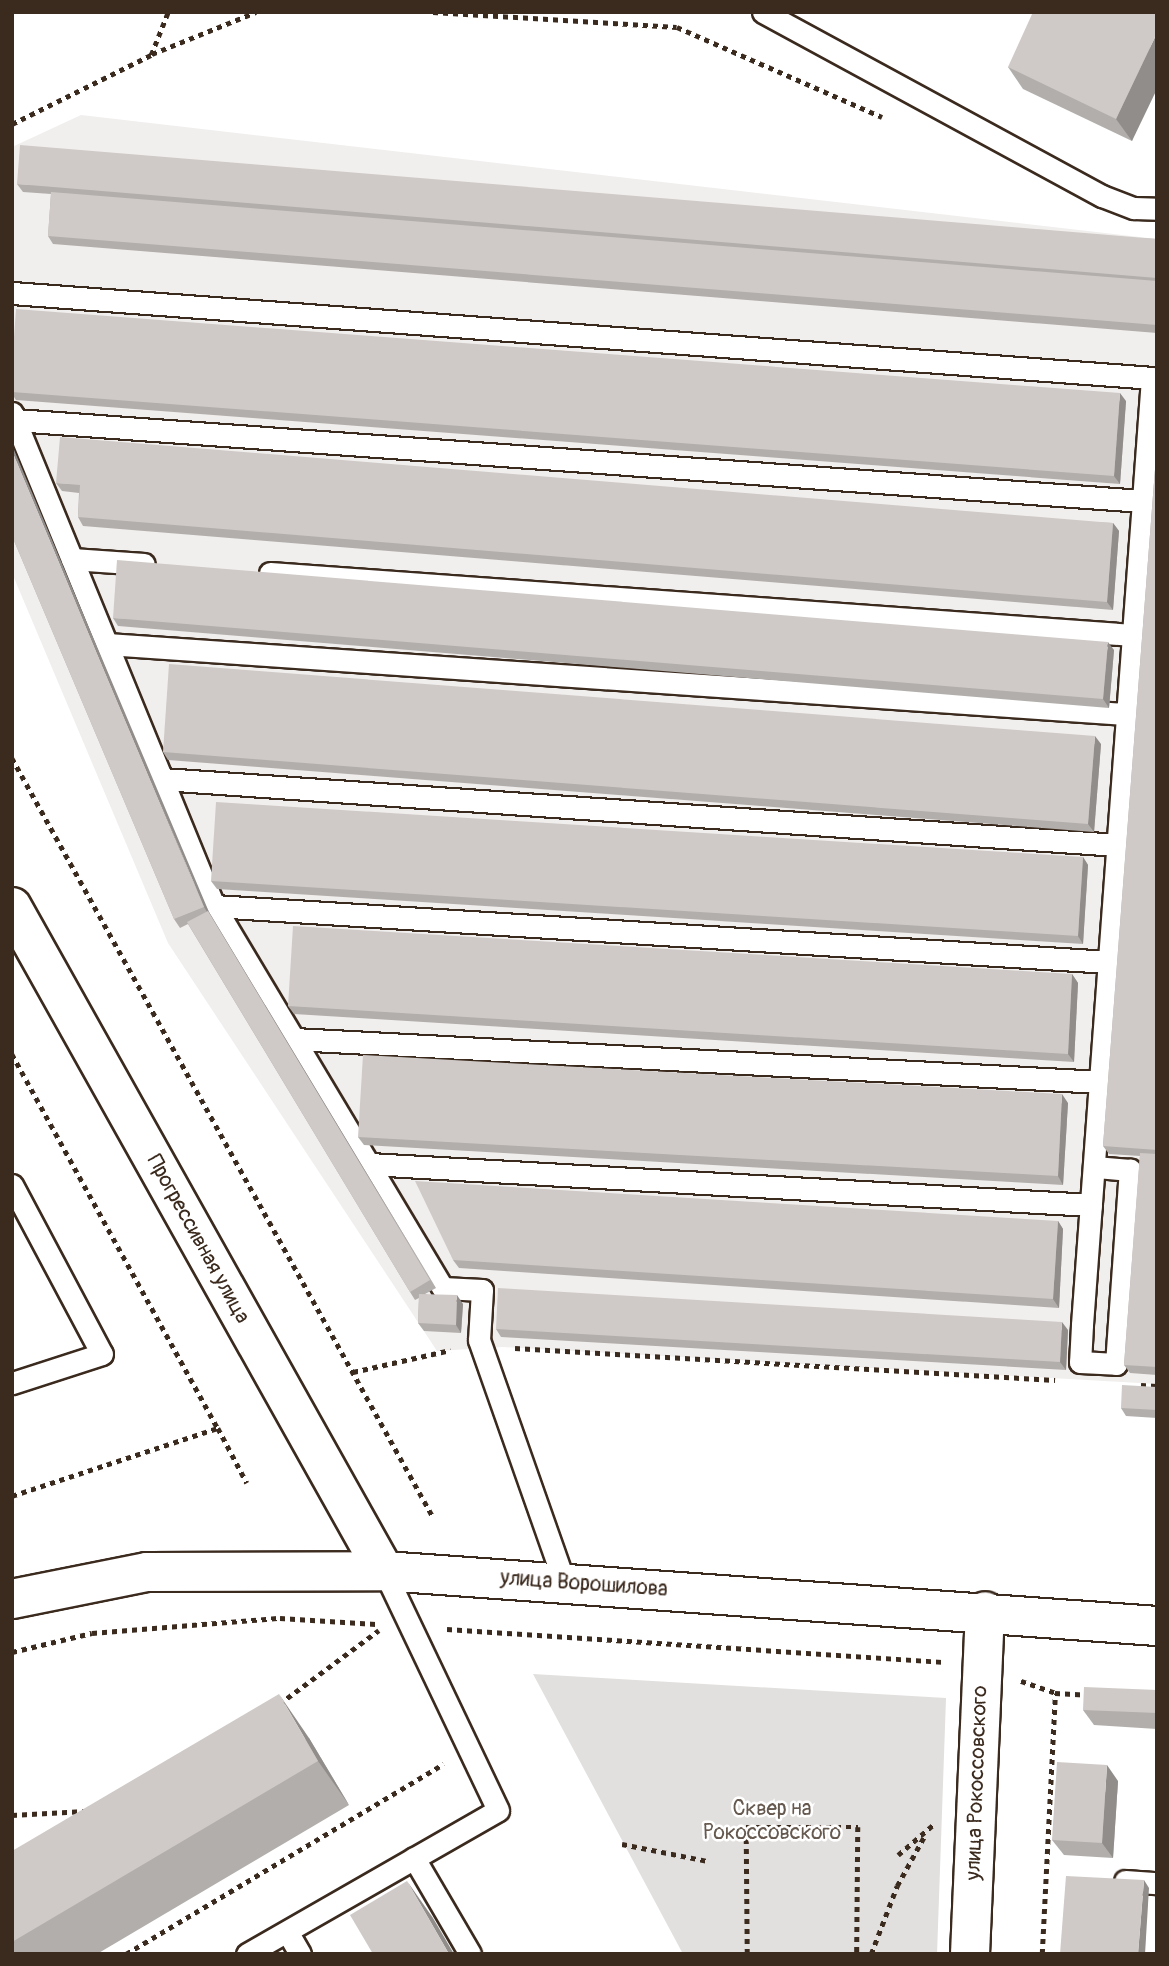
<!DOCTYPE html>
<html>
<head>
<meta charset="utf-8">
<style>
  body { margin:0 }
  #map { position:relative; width:1169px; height:1966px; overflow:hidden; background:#fff; font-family:Pangolin,sans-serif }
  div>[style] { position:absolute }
  .built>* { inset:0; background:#f1efee }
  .green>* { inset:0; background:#e2e0de }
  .path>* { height:4.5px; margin-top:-2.25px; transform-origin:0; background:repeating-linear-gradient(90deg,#3b2a1e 0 5px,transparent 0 10px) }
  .roads { filter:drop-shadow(2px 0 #3b2a1e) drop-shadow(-2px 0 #3b2a1e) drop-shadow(0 2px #3b2a1e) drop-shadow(0 -2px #3b2a1e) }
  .service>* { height:21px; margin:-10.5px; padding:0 10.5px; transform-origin:10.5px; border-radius:10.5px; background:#fff }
  .tertiary>* { height:38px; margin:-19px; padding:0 19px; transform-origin:19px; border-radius:19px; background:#fff }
  .secondary>* { height:38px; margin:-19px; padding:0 19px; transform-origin:19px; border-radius:19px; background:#fff }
  .wall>* { inset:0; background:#b2aeab }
  .shaded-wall>* { inset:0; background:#918d8b }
  .building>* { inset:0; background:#cfcac7 }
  span { translate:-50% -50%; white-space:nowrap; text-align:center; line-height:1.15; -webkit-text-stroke:5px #fff; paint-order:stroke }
  .street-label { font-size:21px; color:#3b2a1e }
  .park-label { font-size:21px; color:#65584e }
  .frame { position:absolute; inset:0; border:14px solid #3b2a1e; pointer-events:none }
</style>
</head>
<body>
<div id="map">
  <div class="built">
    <div style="clip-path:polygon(81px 115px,1157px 239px,1157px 1384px,503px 1347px,437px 1351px,168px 943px,12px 573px,12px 147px)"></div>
  </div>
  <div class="green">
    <div style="clip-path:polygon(533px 1674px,946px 1698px,937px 1954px,683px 1954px)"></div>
  </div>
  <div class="path">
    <div style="left:433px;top:12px;width:244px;rotate:3.5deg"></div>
    <div style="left:677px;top:27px;width:224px;rotate:23.7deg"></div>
    <div style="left:152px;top:54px;width:112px;rotate:-22deg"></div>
    <div style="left:12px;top:124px;width:155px;rotate:-26.4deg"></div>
    <div style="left:151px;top:55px;width:46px;rotate:-68.4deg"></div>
    <div style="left:12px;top:758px;width:868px;rotate:60.98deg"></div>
    <div style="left:12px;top:1054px;width:427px;rotate:61.2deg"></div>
    <div style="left:515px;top:1348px;width:541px;rotate:3.39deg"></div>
    <div style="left:353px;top:1372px;width:100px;rotate:-12.7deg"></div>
    <div style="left:1141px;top:1385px;width:16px;rotate:4deg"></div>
    <div style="left:12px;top:1496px;width:217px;rotate:-18.3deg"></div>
    <div style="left:218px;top:1428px;width:62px;rotate:62.2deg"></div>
    <div style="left:447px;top:1629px;width:496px;rotate:3.8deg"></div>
    <div style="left:12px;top:1652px;width:82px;rotate:-13.4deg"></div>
    <div style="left:92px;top:1633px;width:189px;rotate:-4.6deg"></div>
    <div style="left:280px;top:1618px;width:96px;rotate:3.6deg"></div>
    <div style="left:1021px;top:1681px;width:36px;rotate:19deg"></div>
    <div style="left:279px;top:1704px;width:124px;rotate:-36.5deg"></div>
    <div style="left:12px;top:1815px;width:73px;rotate:-3.1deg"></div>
    <div style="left:622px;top:1844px;width:88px;rotate:11.2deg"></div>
    <div style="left:898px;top:1855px;width:48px;rotate:-40.7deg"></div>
    <div style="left:126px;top:1954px;width:370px;rotate:-30.9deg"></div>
    <div style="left:747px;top:1954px;width:127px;rotate:-90.5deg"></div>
    <div style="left:746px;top:1827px;width:112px"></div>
    <div style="left:858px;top:1827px;width:127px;rotate:90.5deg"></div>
    <div style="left:871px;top:1954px;width:73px;rotate:-69.1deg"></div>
    <div style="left:897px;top:1886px;width:58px;rotate:-61.2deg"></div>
    <div style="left:1042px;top:1954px;width:261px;rotate:-87.1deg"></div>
    <div style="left:1055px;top:1693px;width:33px;rotate:3deg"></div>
  </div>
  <div class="roads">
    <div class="service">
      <div style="left:763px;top:12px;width:386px;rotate:28.5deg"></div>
      <div style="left:1102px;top:196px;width:34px;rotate:21deg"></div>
      <div style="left:1134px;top:208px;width:23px;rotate:2deg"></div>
      <div style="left:12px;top:293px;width:1143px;rotate:4.26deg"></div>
      <div style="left:1152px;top:378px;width:123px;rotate:94.2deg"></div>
      <div style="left:1143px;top:501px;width:134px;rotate:94.3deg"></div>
      <div style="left:1133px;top:635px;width:692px;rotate:94.23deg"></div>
      <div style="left:1082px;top:1325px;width:37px;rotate:93deg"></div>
      <div style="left:1080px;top:1362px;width:36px;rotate:3deg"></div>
      <div style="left:1116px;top:1364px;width:195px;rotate:-85.9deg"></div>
      <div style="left:1130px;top:1170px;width:36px;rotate:-175deg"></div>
      <div style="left:12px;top:413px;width:533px;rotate:67.72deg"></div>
      <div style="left:214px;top:906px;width:445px;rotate:59.1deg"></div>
      <div style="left:443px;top:1288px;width:39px;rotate:3deg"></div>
      <div style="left:482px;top:1290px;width:50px;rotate:93.4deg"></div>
      <div style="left:479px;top:1340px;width:256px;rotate:70.6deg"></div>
      <div style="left:15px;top:420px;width:1131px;rotate:4.11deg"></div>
      <div style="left:72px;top:559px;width:72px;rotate:4deg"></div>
      <div style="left:270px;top:573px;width:865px;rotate:4.11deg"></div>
      <div style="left:107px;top:644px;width:1022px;rotate:3.93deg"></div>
      <div style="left:162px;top:779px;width:958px;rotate:3.95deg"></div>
      <div style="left:214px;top:906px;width:897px;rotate:3.58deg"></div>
      <div style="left:294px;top:1039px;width:807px;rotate:3.05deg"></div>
      <div style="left:369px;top:1164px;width:723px;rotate:3.25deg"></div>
      <div style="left:12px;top:1185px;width:191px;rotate:62deg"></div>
      <div style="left:102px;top:1354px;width:95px;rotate:162.1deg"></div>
      <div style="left:414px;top:1858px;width:111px;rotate:59.7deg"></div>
      <div style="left:1125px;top:1881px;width:32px;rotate:4deg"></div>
      <div style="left:288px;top:1933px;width:24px;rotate:60deg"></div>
      <div style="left:247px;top:1954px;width:289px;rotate:-29.8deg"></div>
      <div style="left:498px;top:1810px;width:265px;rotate:-115.5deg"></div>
    </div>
    <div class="tertiary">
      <div style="left:12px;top:907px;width:761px;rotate:60.74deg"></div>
      <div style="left:970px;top:1954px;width:343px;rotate:-87.5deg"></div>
    </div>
    <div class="secondary">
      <div style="left:12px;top:1599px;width:138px;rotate:-11.3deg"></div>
      <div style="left:147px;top:1572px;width:237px;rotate:-0.2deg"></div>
      <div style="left:384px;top:1571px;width:775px;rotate:4.07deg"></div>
    </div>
  </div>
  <div class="wall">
    <div style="clip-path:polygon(1157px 12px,1132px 141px,1023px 89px,1008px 67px)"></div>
    <div style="clip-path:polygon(17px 184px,1157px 239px,1157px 333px,53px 244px,48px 236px,51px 194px,23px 192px)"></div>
    <div style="clip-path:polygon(12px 364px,1126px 401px,1120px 484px,16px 400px,12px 394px)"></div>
    <div style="clip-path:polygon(1157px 443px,1157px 1375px,1130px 1373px,1124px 1365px,1140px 1156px,1109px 1154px,1103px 1146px)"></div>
    <div style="clip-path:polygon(56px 483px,1113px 523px,1119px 531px,1113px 610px,83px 526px,78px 517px,79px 493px,62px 491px)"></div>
    <div style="clip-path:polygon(12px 536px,209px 912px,436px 1288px,425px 1294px,463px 1304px,461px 1333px,424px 1331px,418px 1323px,419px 1298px,415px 1300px,410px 1292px,188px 924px,180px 928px,174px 919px)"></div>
    <div style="clip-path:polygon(113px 618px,1114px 650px,1109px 708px,118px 626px)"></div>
    <div style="clip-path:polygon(1101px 744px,1094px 832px,168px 760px,163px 752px)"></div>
    <div style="clip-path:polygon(1083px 857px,1088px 865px,1083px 944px,217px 889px,211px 881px)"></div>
    <div style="clip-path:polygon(1072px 974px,1078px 983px,1074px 1062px,294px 1014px,288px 1006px)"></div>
    <div style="clip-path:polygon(1068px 1103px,1063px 1185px,364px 1145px,358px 1137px)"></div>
    <div style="clip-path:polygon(1058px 1221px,1063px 1229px,1059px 1308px,459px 1268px,453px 1260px)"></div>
    <div style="clip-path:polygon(496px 1329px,1068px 1330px,1066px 1370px,501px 1337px)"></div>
    <div style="clip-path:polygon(1157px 1387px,1157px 1418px,1126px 1416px,1121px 1408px)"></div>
    <div style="clip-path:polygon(1157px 1690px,1157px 1729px,1094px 1725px,1083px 1710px)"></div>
    <div style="clip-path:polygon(309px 1738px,349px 1805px,97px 1954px,12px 1954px,12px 1851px)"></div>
    <div style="clip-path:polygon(1118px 1781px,1113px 1858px,1064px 1855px,1052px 1840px)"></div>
  </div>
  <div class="shaded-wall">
    <div style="clip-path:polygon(1157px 33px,1157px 89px,1132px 141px,1116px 119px)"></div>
    <div style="clip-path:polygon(1120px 393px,1126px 401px,1120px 484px,1114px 476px)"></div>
    <div style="clip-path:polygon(12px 445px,209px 912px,436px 1288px,204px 907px,12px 451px)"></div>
    <div style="clip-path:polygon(1113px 523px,1119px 531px,1113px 610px,1107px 602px)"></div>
    <div style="clip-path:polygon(1108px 642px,1114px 650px,1109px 708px,1103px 699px)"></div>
    <div style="clip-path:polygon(1095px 736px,1101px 744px,1094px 832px,1088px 824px)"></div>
    <div style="clip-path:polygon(1083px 857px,1088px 865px,1083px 944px,1078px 936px)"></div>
    <div style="clip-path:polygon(1072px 974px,1078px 983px,1074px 1062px,1068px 1054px)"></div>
    <div style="clip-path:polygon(1062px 1094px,1068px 1103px,1063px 1185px,1058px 1176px)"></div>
    <div style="clip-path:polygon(1058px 1221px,1063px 1229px,1059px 1308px,1053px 1299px)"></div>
    <div style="clip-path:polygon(457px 1295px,463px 1304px,461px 1333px,456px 1325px)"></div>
    <div style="clip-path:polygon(1062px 1322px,1068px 1330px,1066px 1370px,1060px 1362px)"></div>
    <div style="clip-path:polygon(279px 1694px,309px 1738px,349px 1805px,318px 1761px)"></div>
    <div style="clip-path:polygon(1107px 1765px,1118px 1781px,1113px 1858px,1102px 1843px)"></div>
    <div style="clip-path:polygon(1144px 1880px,1149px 1888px,1145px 1954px,1138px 1954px)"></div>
    <div style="clip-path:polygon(407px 1881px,433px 1918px,454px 1954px,449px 1954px)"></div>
  </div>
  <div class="building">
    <div style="clip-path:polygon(1033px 12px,1157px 12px,1157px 33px,1116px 119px,1008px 67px)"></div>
    <div style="clip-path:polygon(20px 145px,1157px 239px,1157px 278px,17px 184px)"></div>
    <div style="clip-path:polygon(51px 192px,1157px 281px,1157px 325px,48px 236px)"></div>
    <div style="clip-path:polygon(16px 309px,1120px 393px,1114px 476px,12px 392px,12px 364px)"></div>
    <div style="clip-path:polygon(60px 437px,1113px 523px,1107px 602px,78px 517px,80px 485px,56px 483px)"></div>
    <div style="clip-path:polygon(1157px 443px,1157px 1150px,1103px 1146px)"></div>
    <div style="clip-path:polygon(12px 451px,204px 907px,174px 919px,12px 536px)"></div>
    <div style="clip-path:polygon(117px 560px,1108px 642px,1103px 699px,113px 618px)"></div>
    <div style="clip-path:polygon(169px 664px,1095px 736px,1088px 824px,163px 752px)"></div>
    <div style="clip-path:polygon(216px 802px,1083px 857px,1078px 936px,211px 881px)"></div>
    <div style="clip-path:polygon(208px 911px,430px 1280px,410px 1292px,187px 922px)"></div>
    <div style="clip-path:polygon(293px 926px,1072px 974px,1068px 1054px,288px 1006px)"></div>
    <div style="clip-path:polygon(363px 1055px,1062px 1094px,1058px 1176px,358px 1137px)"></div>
    <div style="clip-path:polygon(1140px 1153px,1157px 1154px,1157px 1367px,1124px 1365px)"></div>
    <div style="clip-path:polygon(415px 1181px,1058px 1221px,1053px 1299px,453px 1260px)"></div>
    <div style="clip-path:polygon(498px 1288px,1062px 1322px,1060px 1362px,496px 1329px)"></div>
    <div style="clip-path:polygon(419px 1294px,457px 1295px,456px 1325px,418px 1323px)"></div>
    <div style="clip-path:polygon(1122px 1385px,1157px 1387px,1157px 1410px,1121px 1408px)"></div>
    <div style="clip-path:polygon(1084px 1687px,1157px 1690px,1157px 1713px,1083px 1710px)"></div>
    <div style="clip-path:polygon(279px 1694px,318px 1761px,12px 1942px,12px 1851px)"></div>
    <div style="clip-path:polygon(1057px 1762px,1107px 1765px,1102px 1843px,1052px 1840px)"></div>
    <div style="clip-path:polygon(1066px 1876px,1144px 1880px,1138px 1954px,1060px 1954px)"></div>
    <div style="clip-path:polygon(407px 1881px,449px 1954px,373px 1954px,350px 1915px)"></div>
  </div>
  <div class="street-label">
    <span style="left:198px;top:1239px;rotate:61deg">Прогрессивная улица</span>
    <span style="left:584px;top:1584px;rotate:4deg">улица Ворошилова</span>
    <span style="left:977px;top:1783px;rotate:-88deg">улица Рокоссовского</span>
  </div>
  <div class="park-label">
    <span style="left:772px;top:1821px">Сквер на<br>Рокоссовского</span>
  </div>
  <div class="frame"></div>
</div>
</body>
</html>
